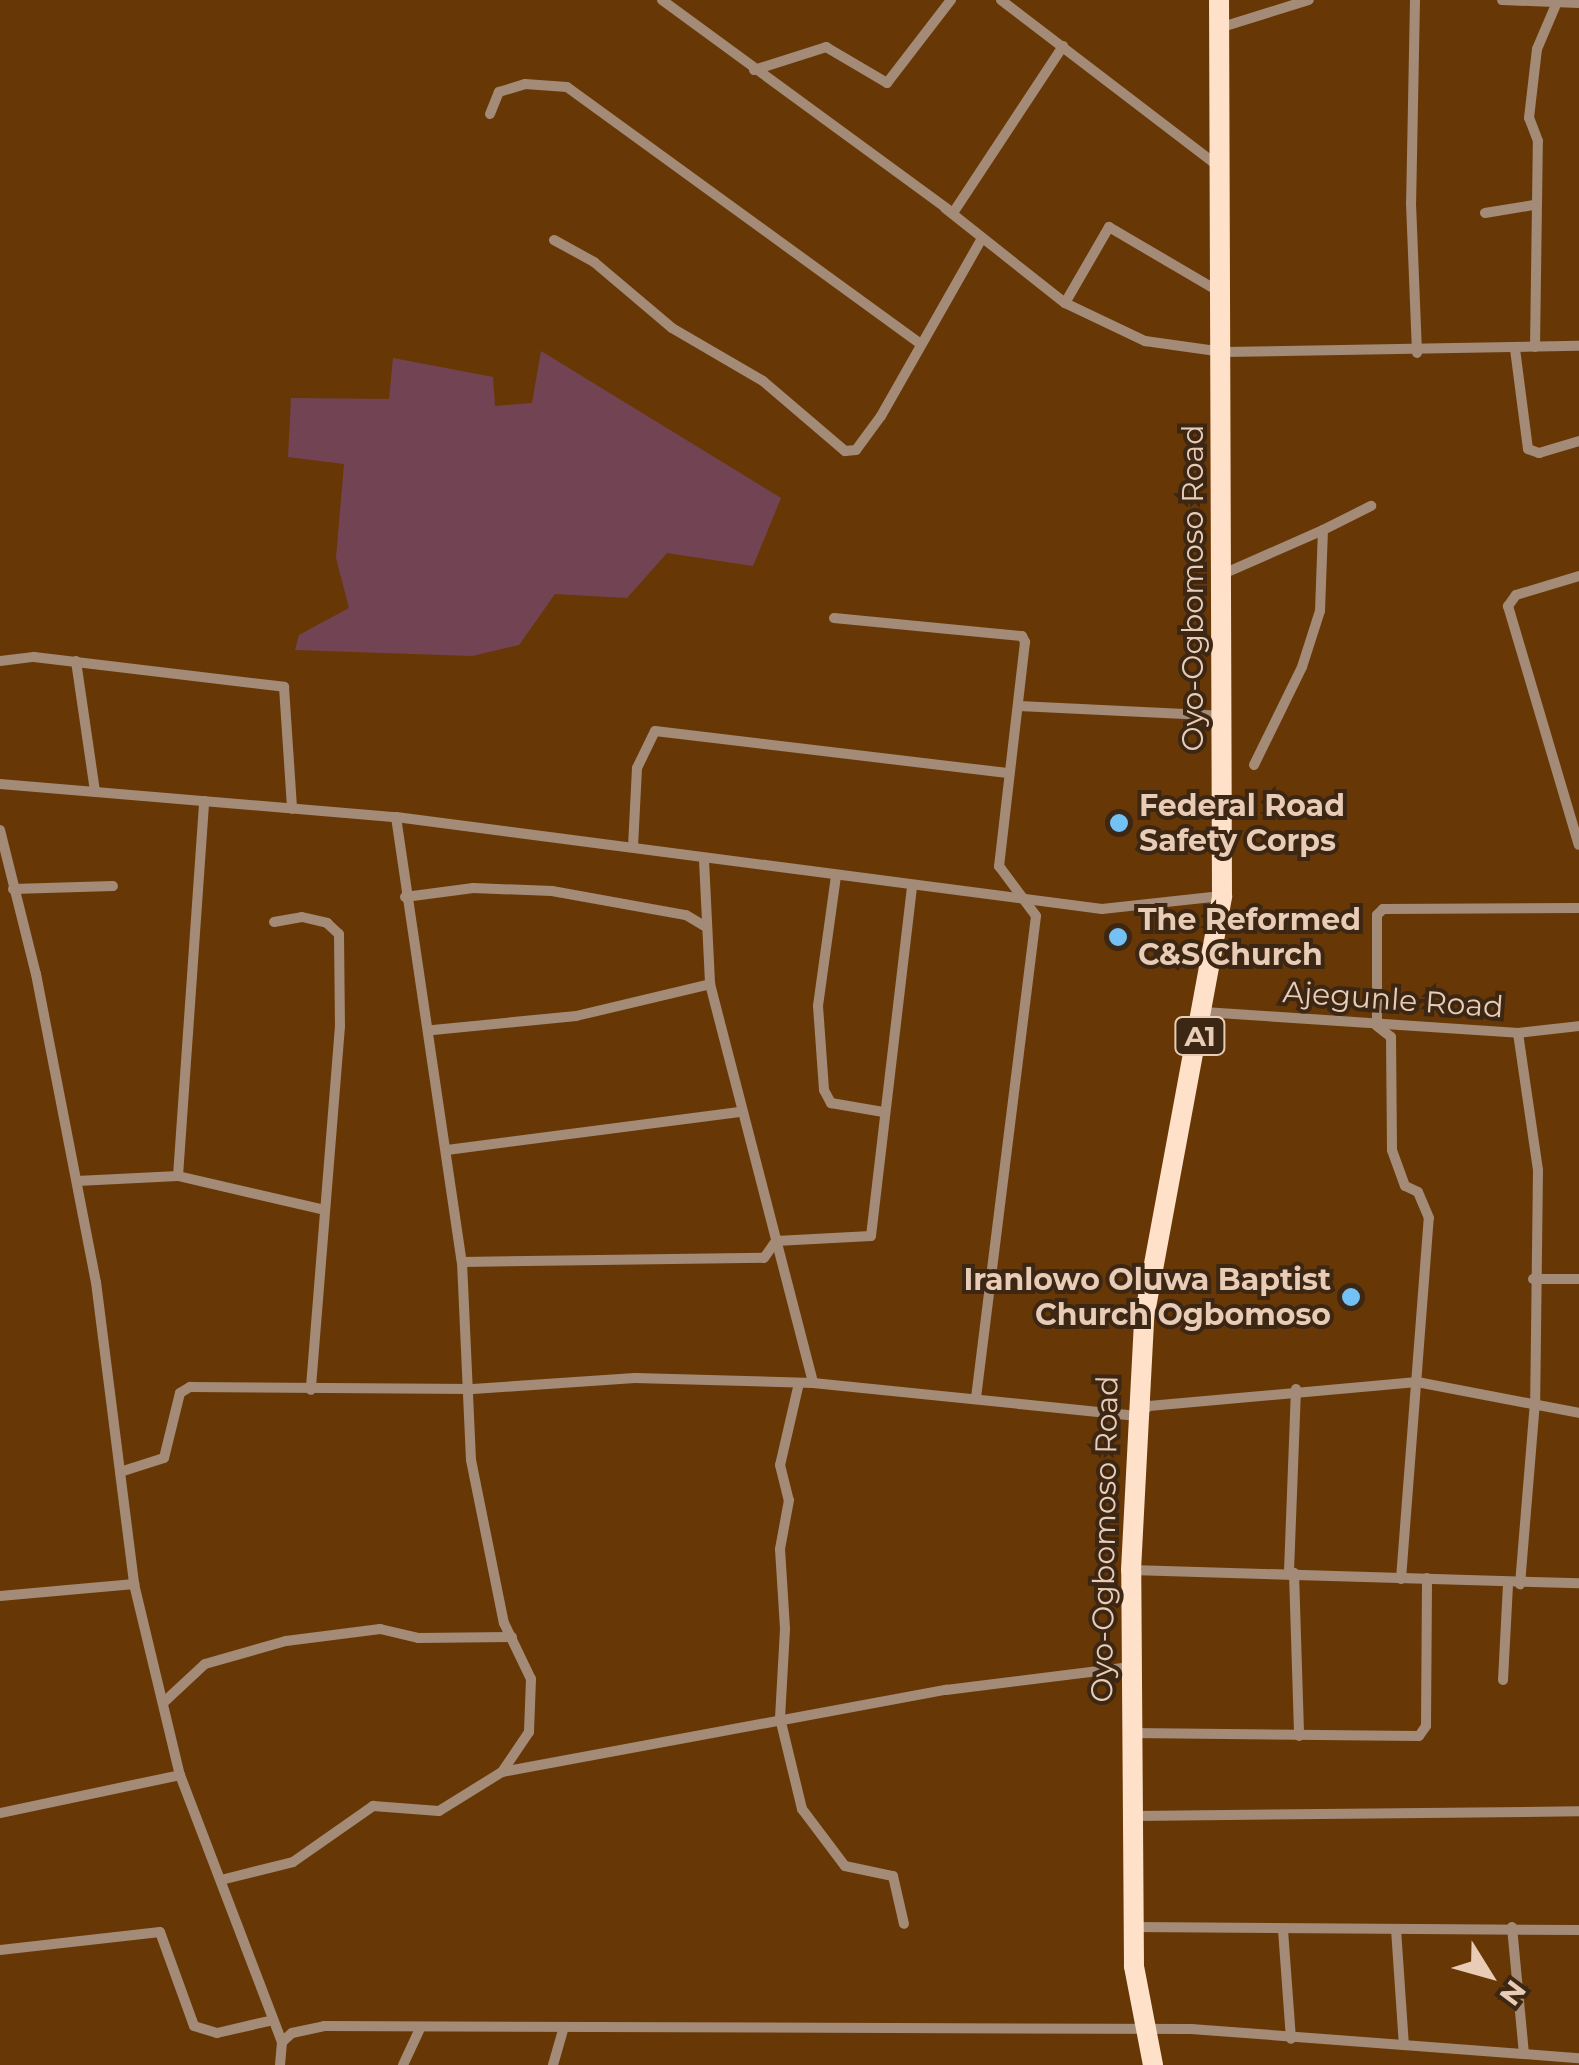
<!DOCTYPE html>
<html>
<head>
<meta charset="utf-8">
<style>
  body { margin:0 }
  #map { position:relative; width:1579px; height:2065px; overflow:hidden; background:#673806; font-family:Montserrat,sans-serif }
  div>[style] { position:absolute }
  .green>* { inset:0; background:#724453 }
  .minor>* { height:10px; margin:-5px; padding:0 5px; transform-origin:5px; border-radius:5px; background:#a38b78 }
  .trunk>* { height:20px; margin:-10px; padding:0 10px; transform-origin:10px; border-radius:10px; background:#ffe0c8 }
  .dots>* { width:28px; height:28px; translate:-50% -50%; box-sizing:border-box; border:5px solid #3c2614; border-radius:50% }
  span { translate:-50% -50%; white-space:nowrap; text-align:center; line-height:1.15; -webkit-text-stroke:8px #3c2614; paint-order:stroke }
  .shield-label span { padding:2px 8px; background:#3c2614; border:2px solid; border-radius:8px; -webkit-text-stroke-width:0 }
  .shield-label { font-size:28px; color:#e9ccb6; font-weight:700 }
  .street-label { font-size:30px; color:#e9ccb6 }
  .poi-label { font-size:30px; color:#e9ccb6; font-weight:700 }
  .left { translate:0 -50%; text-align:left }
  .right { translate:-100% -50%; text-align:right }
  .north { position:absolute; left:1439px; top:1925px; width:100px; height:100px; -webkit-text-stroke:8px #3c2614; paint-order:stroke; rotate:127deg; font-size:28px; font-weight:700; line-height:40px; text-align:center; color:#e9ccb6 }
  .north::after { content:''; display:block; margin:auto; width:35px; height:45px; background:#e9ccb6; clip-path:polygon(50% 0,100% 100%,50% 72%,0 100%) }
</style>
</head>
<body>
<div id="map">
  <div class="green">
    <div style="clip-path:polygon(541px 351px,781px 498px,753px 566px,667px 553px,627px 598px,555px 594px,519px 645px,472px 656px,295px 650px,299px 635px,349px 608px,336px 558px,344px 464px,288px 457px,291px 398px,389px 399px,393px 358px,493px 377px,495px 406px,532px 403px)"></div>
  </div>
  <div class="minor">
    <div style="left:662px;top:0;width:361px;rotate:36.2deg"></div>
    <div style="left:953px;top:213px;width:200px;rotate:-56.6deg"></div>
    <div style="left:1001px;top:0;width:277px;rotate:37.4deg"></div>
    <div style="left:1415px;top:0;width:203px;rotate:91.1deg"></div>
    <div style="left:1411px;top:203px;width:150px;rotate:87.7deg"></div>
    <div style="left:1502px;top:0;width:77px;rotate:2.2deg"></div>
    <div style="left:1219px;top:28px;width:94px;rotate:-17.3deg"></div>
    <div style="left:754px;top:70px;width:76px;rotate:-17.7deg"></div>
    <div style="left:826px;top:47px;width:71px;rotate:30.5deg"></div>
    <div style="left:887px;top:83px;width:105px;rotate:-52.4deg"></div>
    <div style="left:490px;top:114px;width:24px;rotate:-68deg"></div>
    <div style="left:499px;top:92px;width:27px;rotate:-17deg"></div>
    <div style="left:525px;top:84px;width:42px;rotate:4.1deg"></div>
    <div style="left:567px;top:87px;width:437px;rotate:36deg"></div>
    <div style="left:945px;top:208px;width:153px;rotate:38.4deg"></div>
    <div style="left:1065px;top:303px;width:89px;rotate:25.4deg"></div>
    <div style="left:1145px;top:341px;width:79px;rotate:8deg"></div>
    <div style="left:1223px;top:352px;width:356px;rotate:-1deg"></div>
    <div style="left:1485px;top:213px;width:50px;rotate:-9.3deg"></div>
    <div style="left:554px;top:240px;width:46px;rotate:28.8deg"></div>
    <div style="left:594px;top:262px;width:102px;rotate:40.2deg"></div>
    <div style="left:672px;top:328px;width:105px;rotate:30.2deg"></div>
    <div style="left:763px;top:381px;width:108px;rotate:40.5deg"></div>
    <div style="left:845px;top:451px;width:11px;rotate:-5deg"></div>
    <div style="left:856px;top:450px;width:42px;rotate:-53.7deg"></div>
    <div style="left:881px;top:416px;width:202px;rotate:-60.4deg"></div>
    <div style="left:1065px;top:303px;width:88px;rotate:-59.9deg"></div>
    <div style="left:1109px;top:227px;width:126px;rotate:30.4deg"></div>
    <div style="left:1535px;top:347px;width:206px;rotate:-89.2deg"></div>
    <div style="left:1538px;top:141px;width:25px;rotate:-111deg"></div>
    <div style="left:1529px;top:118px;width:69px;rotate:-83.4deg"></div>
    <div style="left:1537px;top:49px;width:51px;rotate:-66.9deg"></div>
    <div style="left:1515px;top:349px;width:101px;rotate:82.6deg"></div>
    <div style="left:1528px;top:449px;width:12px;rotate:20deg"></div>
    <div style="left:1539px;top:453px;width:42px;rotate:-16.7deg"></div>
    <div style="left:1223px;top:574px;width:109px;rotate:-23.7deg"></div>
    <div style="left:1579px;top:576px;width:66px;rotate:163.2deg"></div>
    <div style="left:1516px;top:595px;width:14px;rotate:126deg"></div>
    <div style="left:1508px;top:606px;width:249px;rotate:73.5deg"></div>
    <div style="left:834px;top:618px;width:189px;rotate:5.5deg"></div>
    <div style="left:1022px;top:636px;width:7px;rotate:63deg"></div>
    <div style="left:1025px;top:642px;width:226px;rotate:96.6deg"></div>
    <div style="left:999px;top:866px;width:62px;rotate:53.5deg"></div>
    <div style="left:1036px;top:916px;width:487px;rotate:97.1deg"></div>
    <div style="left:0;top:661px;width:34px;rotate:-7deg"></div>
    <div style="left:34px;top:657px;width:252px;rotate:6.8deg"></div>
    <div style="left:284px;top:687px;width:122px;rotate:86.2deg"></div>
    <div style="left:76px;top:661px;width:132px;rotate:81.7deg"></div>
    <div style="left:1019px;top:706px;width:202px;rotate:2.8deg"></div>
    <div style="left:1254px;top:765px;width:109px;rotate:-63.9deg"></div>
    <div style="left:1302px;top:667px;width:59px;rotate:-72.2deg"></div>
    <div style="left:1320px;top:611px;width:81px;rotate:-87.9deg"></div>
    <div style="left:1323px;top:530px;width:54px;rotate:-26.6deg"></div>
    <div style="left:0;top:784px;width:397px;rotate:4.8deg"></div>
    <div style="left:396px;top:817px;width:712px;rotate:7.42deg"></div>
    <div style="left:1102px;top:909px;width:120px;rotate:-6.2deg"></div>
    <div style="left:396px;top:817px;width:450px;rotate:81.6deg"></div>
    <div style="left:462px;top:1262px;width:198px;rotate:87.4deg"></div>
    <div style="left:471px;top:1460px;width:166px;rotate:78.6deg"></div>
    <div style="left:504px;top:1623px;width:62px;rotate:64.3deg"></div>
    <div style="left:531px;top:1679px;width:53px;rotate:92.2deg"></div>
    <div style="left:529px;top:1732px;width:48px;rotate:124deg"></div>
    <div style="left:0;top:830px;width:148px;rotate:76deg"></div>
    <div style="left:36px;top:974px;width:314px;rotate:79deg"></div>
    <div style="left:96px;top:1282px;width:304px;rotate:82.8deg"></div>
    <div style="left:134px;top:1584px;width:196px;rotate:76.5deg"></div>
    <div style="left:180px;top:1775px;width:286px;rotate:69.1deg"></div>
    <div style="left:633px;top:847px;width:79px;rotate:-87.1deg"></div>
    <div style="left:637px;top:768px;width:41px;rotate:-64.1deg"></div>
    <div style="left:655px;top:731px;width:355px;rotate:6.8deg"></div>
    <div style="left:704px;top:860px;width:124px;rotate:87.2deg"></div>
    <div style="left:710px;top:984px;width:412px;rotate:75.5deg"></div>
    <div style="left:836px;top:876px;width:131px;rotate:97.9deg"></div>
    <div style="left:818px;top:1006px;width:84px;rotate:85.9deg"></div>
    <div style="left:824px;top:1090px;width:15px;rotate:62deg"></div>
    <div style="left:831px;top:1103px;width:53px;rotate:9.8deg"></div>
    <div style="left:13px;top:889px;width:100px;rotate:-1.7deg"></div>
    <div style="left:405px;top:897px;width:69px;rotate:-7.5deg"></div>
    <div style="left:473px;top:888px;width:79px;rotate:2.2deg"></div>
    <div style="left:552px;top:891px;width:136px;rotate:10.2deg"></div>
    <div style="left:686px;top:915px;width:21px;rotate:31deg"></div>
    <div style="left:274px;top:922px;width:28px;rotate:-10deg"></div>
    <div style="left:302px;top:917px;width:26px;rotate:13deg"></div>
    <div style="left:327px;top:923px;width:16px;rotate:43deg"></div>
    <div style="left:339px;top:934px;width:92px;rotate:89.4deg"></div>
    <div style="left:340px;top:1026px;width:365px;rotate:94.6deg"></div>
    <div style="left:1204px;top:1012px;width:315px;rotate:3.8deg"></div>
    <div style="left:1518px;top:1033px;width:61px;rotate:-6.5deg"></div>
    <div style="left:433px;top:1030px;width:144px;rotate:-5.6deg"></div>
    <div style="left:576px;top:1016px;width:138px;rotate:-13.4deg"></div>
    <div style="left:1518px;top:1033px;width:138px;rotate:81.7deg"></div>
    <div style="left:1538px;top:1170px;width:232px;rotate:90.7deg"></div>
    <div style="left:1535px;top:1402px;width:183px;rotate:94.7deg"></div>
    <div style="left:447px;top:1150px;width:293px;rotate:-7.4deg"></div>
    <div style="left:178px;top:1176px;width:376px;rotate:-86deg"></div>
    <div style="left:77px;top:1181px;width:101px;rotate:-2.8deg"></div>
    <div style="left:178px;top:1176px;width:147px;rotate:13deg"></div>
    <div style="left:462px;top:1262px;width:302px;rotate:-0.8deg"></div>
    <div style="left:764px;top:1258px;width:21px;rotate:-55deg"></div>
    <div style="left:776px;top:1241px;width:95px;rotate:-3deg"></div>
    <div style="left:871px;top:1236px;width:349px;rotate:-83.3deg"></div>
    <div style="left:1533px;top:1279px;width:46px"></div>
    <div style="left:799px;top:1383px;width:84px;rotate:103deg"></div>
    <div style="left:780px;top:1465px;width:36px;rotate:76deg"></div>
    <div style="left:789px;top:1500px;width:50px;rotate:100.4deg"></div>
    <div style="left:780px;top:1549px;width:80px;rotate:86.4deg"></div>
    <div style="left:785px;top:1629px;width:89px;rotate:93.2deg"></div>
    <div style="left:780px;top:1718px;width:94px;rotate:76.4deg"></div>
    <div style="left:802px;top:1809px;width:71px;rotate:53deg"></div>
    <div style="left:845px;top:1866px;width:49px;rotate:11.8deg"></div>
    <div style="left:893px;top:1876px;width:49px;rotate:77.1deg"></div>
    <div style="left:1296px;top:1389px;width:183px;rotate:92.2deg"></div>
    <div style="left:1289px;top:1572px;width:5px;rotate:11deg"></div>
    <div style="left:1294px;top:1573px;width:163px;rotate:88.2deg"></div>
    <div style="left:120px;top:1472px;width:46px;rotate:-17.7deg"></div>
    <div style="left:164px;top:1458px;width:67px;rotate:-76.2deg"></div>
    <div style="left:180px;top:1393px;width:12px;rotate:-31deg"></div>
    <div style="left:190px;top:1387px;width:283px;rotate:0.4deg"></div>
    <div style="left:473px;top:1389px;width:162px;rotate:-3.9deg"></div>
    <div style="left:635px;top:1378px;width:178px;rotate:1.6deg"></div>
    <div style="left:813px;top:1383px;width:326px;rotate:5.8deg"></div>
    <div style="left:1137px;top:1416px;width:16px;rotate:-40deg"></div>
    <div style="left:1149px;top:1406px;width:269px;rotate:-5.1deg"></div>
    <div style="left:1417px;top:1382px;width:165px;rotate:10.8deg"></div>
    <div style="left:1131px;top:1570px;width:448px;rotate:1.7deg"></div>
    <div style="left:1401px;top:1579px;width:362px;rotate:-85.6deg"></div>
    <div style="left:1429px;top:1218px;width:28px;rotate:-113deg"></div>
    <div style="left:1418px;top:1192px;width:14px;rotate:-155deg"></div>
    <div style="left:1405px;top:1186px;width:38px;rotate:-110deg"></div>
    <div style="left:1392px;top:1150px;width:113px;rotate:-90.5deg"></div>
    <div style="left:1391px;top:1037px;width:18px;rotate:-142deg"></div>
    <div style="left:1377px;top:1026px;width:111px;rotate:-90deg"></div>
    <div style="left:1377px;top:915px;width:8px;rotate:-45deg"></div>
    <div style="left:1383px;top:909px;width:196px;rotate:-0.3deg"></div>
    <div style="left:0;top:1596px;width:135px;rotate:-5.1deg"></div>
    <div style="left:1503px;top:1680px;width:97px;rotate:-87deg"></div>
    <div style="left:163px;top:1703px;width:57px;rotate:-42.9deg"></div>
    <div style="left:205px;top:1664px;width:84px;rotate:-15.9deg"></div>
    <div style="left:286px;top:1641px;width:95px;rotate:-7.3deg"></div>
    <div style="left:380px;top:1629px;width:39px;rotate:13deg"></div>
    <div style="left:418px;top:1638px;width:94px;rotate:-0.6deg"></div>
    <div style="left:1132px;top:1733px;width:287px;rotate:0.6deg"></div>
    <div style="left:1419px;top:1736px;width:12px;rotate:-55deg"></div>
    <div style="left:1426px;top:1726px;width:148px;rotate:-89.6deg"></div>
    <div style="left:0;top:1813px;width:184px;rotate:-11.9deg"></div>
    <div style="left:1134px;top:1816px;width:445px;rotate:-0.6deg"></div>
    <div style="left:221px;top:1880px;width:74px;rotate:-14deg"></div>
    <div style="left:293px;top:1862px;width:98px;rotate:-35deg"></div>
    <div style="left:373px;top:1806px;width:66px;rotate:4.3deg"></div>
    <div style="left:439px;top:1811px;width:74px;rotate:-31.8deg"></div>
    <div style="left:502px;top:1772px;width:452px;rotate:-10.5deg"></div>
    <div style="left:946px;top:1690px;width:186px;rotate:-7.1deg"></div>
    <div style="left:1134px;top:1927px;width:445px;rotate:0.4deg"></div>
    <div style="left:1512px;top:1927px;width:127px;rotate:84.6deg"></div>
    <div style="left:1396px;top:1929px;width:116px;rotate:86.1deg"></div>
    <div style="left:1283px;top:1930px;width:109px;rotate:85.8deg"></div>
    <div style="left:0;top:1950px;width:161px;rotate:-6.4deg"></div>
    <div style="left:160px;top:1932px;width:100px;rotate:70.1deg"></div>
    <div style="left:194px;top:2026px;width:24px;rotate:17deg"></div>
    <div style="left:217px;top:2033px;width:53px;rotate:-13deg"></div>
    <div style="left:280px;top:2065px;width:23px;rotate:-85deg"></div>
    <div style="left:282px;top:2042px;width:13px;rotate:-42deg"></div>
    <div style="left:292px;top:2033px;width:33px;rotate:-12deg"></div>
    <div style="left:324px;top:2026px;width:867px;rotate:0.2deg"></div>
    <div style="left:1191px;top:2029px;width:389px;rotate:4.3deg"></div>
    <div style="left:403px;top:2065px;width:40px;rotate:-65deg"></div>
    <div style="left:553px;top:2065px;width:37px;rotate:-74deg"></div>
  </div>
  <div class="trunk">
    <div style="left:1153px;top:2065px;width:101px;rotate:-100.9deg"></div>
    <div style="left:1134px;top:1966px;width:396px;rotate:-90.4deg"></div>
    <div style="left:1131px;top:1570px;width:252px;rotate:-87deg"></div>
    <div style="left:1144px;top:1318px;width:429px;rotate:-79.5deg"></div>
    <div style="left:1222px;top:896px;width:896px;rotate:-90.19deg"></div>
  </div>
  <div class="dots">
    <div style="left:1119px;top:823px;background:#73c1f5"></div>
    <div style="left:1118px;top:937px;background:#73c1f5"></div>
    <div style="left:1351px;top:1297px;background:#73c1f5"></div>
  </div>
  <div class="shield-label">
    <span style="left:1200px;top:1036px">A1</span>
  </div>
  <div class="street-label">
    <span style="left:1193px;top:588px;rotate:-90deg">Oyo-Ogbomoso Road</span>
    <span style="left:1393px;top:1000px;rotate:4deg">Ajegunle Road</span>
    <span style="left:1105px;top:1539px;rotate:-89deg">Oyo-Ogbomoso Road</span>
  </div>
  <div class="poi-label">
    <span class="left" style="left:1139px;top:823px">Federal Road<br>Safety Corps</span>
    <span class="left" style="left:1138px;top:937px">The Reformed<br>C&amp;S Church</span>
    <span class="right" style="left:1331px;top:1297px">Iranlowo Oluwa Baptist<br>Church Ogbomoso</span>
  </div>
  <div class="north">N</div>
</div>
</body>
</html>
